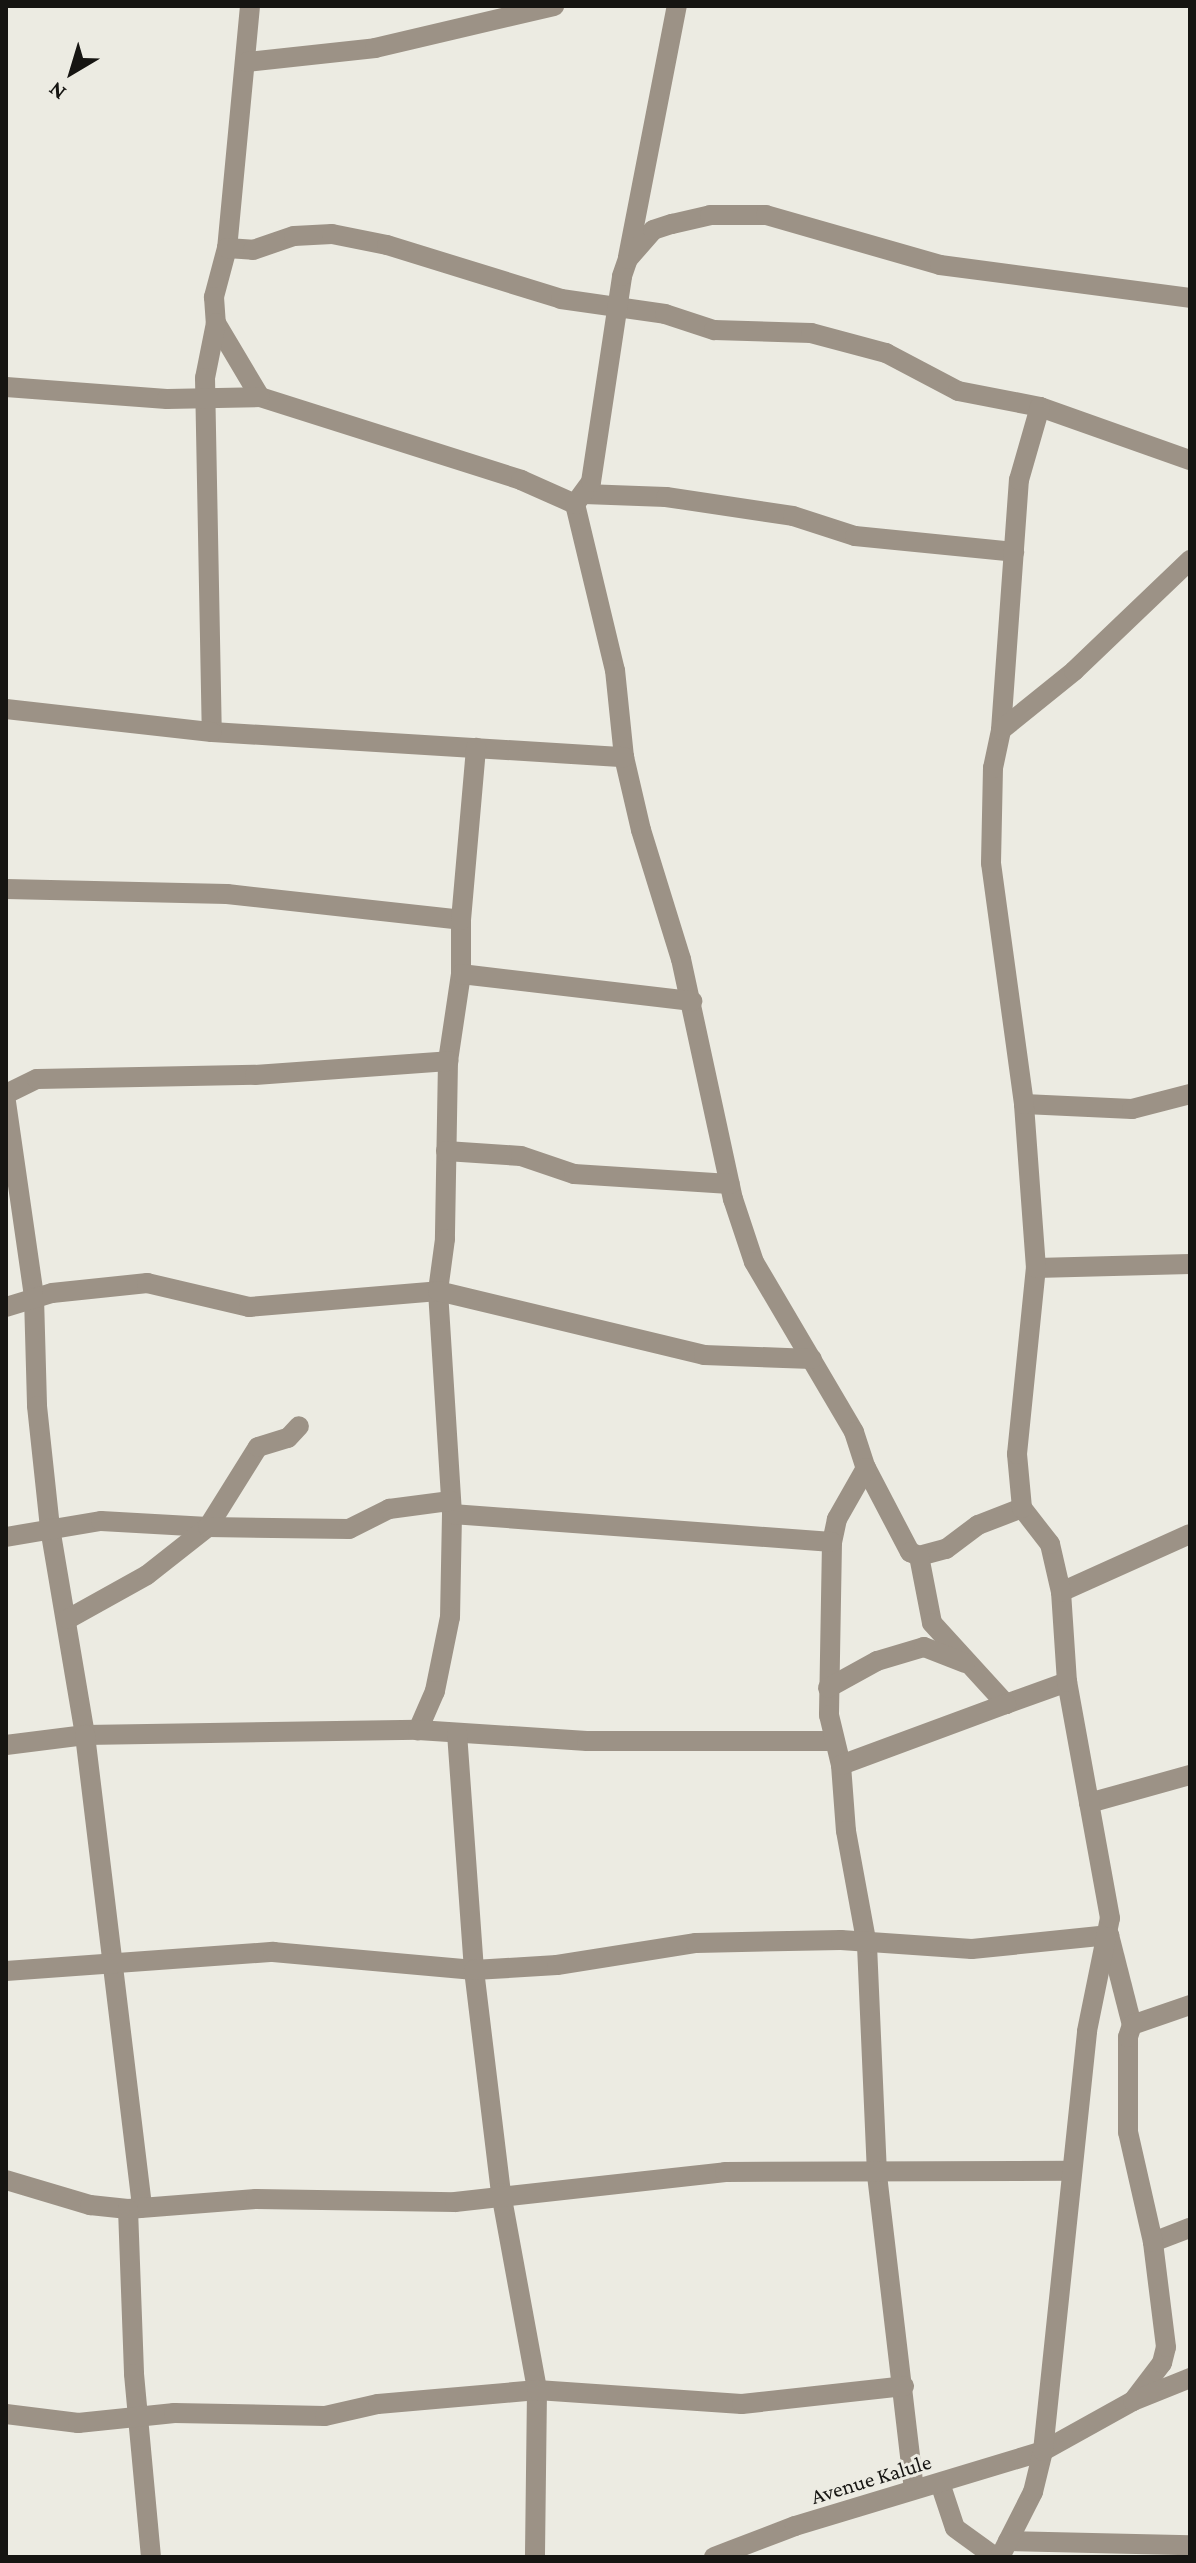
<!DOCTYPE html>
<html>
<head>
<meta charset="utf-8">
<style>
  body { margin:0 }
  #map { position:relative; width:1196px; height:2563px; overflow:hidden; background:#ecebe2; font-family:"Crimson Pro",serif }
  div>[style] { position:absolute }
  .minor>* { height:20px; margin:-10px; padding:0 10px; transform-origin:10px; border-radius:10px; background:#9c9286 }
  span { translate:-50% -50%; white-space:nowrap; text-align:center; line-height:1.15; -webkit-text-stroke:6px #ecebe2; paint-order:stroke }
  .street-label { font-size:22px; color:#161512 }
  .frame { position:absolute; inset:0; border:8px solid #161512; pointer-events:none }
  .north { position:absolute; left:32px; top:32px; width:80px; height:80px; -webkit-text-stroke:6px #ecebe2; paint-order:stroke; rotate:218deg; font-size:22px; font-weight:700; line-height:32px; text-align:center; color:#161512 }
  .north::after { content:''; display:block; margin:auto; width:28px; height:36px; background:#161512; clip-path:polygon(50% 0,100% 100%,50% 72%,0 100%) }
</style>
</head>
<body>
<div id="map">
  <div class="minor">
    <div style="left:250px;top:6px;width:243px;rotate:95.4deg"></div>
    <div style="left:227px;top:248px;width:51px;rotate:104.9deg"></div>
    <div style="left:214px;top:297px;width:26px;rotate:86deg"></div>
    <div style="left:216px;top:323px;width:86px;rotate:59.3deg"></div>
    <div style="left:260px;top:397px;width:274px;rotate:17.6deg"></div>
    <div style="left:521px;top:480px;width:59px;rotate:24deg"></div>
    <div style="left:575px;top:504px;width:171px;rotate:76.5deg"></div>
    <div style="left:615px;top:670px;width:87px;rotate:84.1deg"></div>
    <div style="left:624px;top:757px;width:75px;rotate:76.9deg"></div>
    <div style="left:641px;top:830px;width:135px;rotate:72.8deg"></div>
    <div style="left:681px;top:959px;width:246px;rotate:77.8deg"></div>
    <div style="left:733px;top:1199px;width:66px;rotate:71.6deg"></div>
    <div style="left:754px;top:1262px;width:197px;rotate:59.5deg"></div>
    <div style="left:854px;top:1432px;width:38px;rotate:72deg"></div>
    <div style="left:866px;top:1468px;width:95px;rotate:62.4deg"></div>
    <div style="left:910px;top:1552px;width:10px;rotate:24deg"></div>
    <div style="left:919px;top:1556px;width:28px;rotate:-15deg"></div>
    <div style="left:946px;top:1549px;width:40px;rotate:-37deg"></div>
    <div style="left:978px;top:1525px;width:47px;rotate:-21.1deg"></div>
    <div style="left:247px;top:62px;width:129px;rotate:-6.2deg"></div>
    <div style="left:375px;top:48px;width:184px;rotate:-13.2deg"></div>
    <div style="left:227px;top:248px;width:26px;rotate:4deg"></div>
    <div style="left:253px;top:250px;width:43px;rotate:-18.9deg"></div>
    <div style="left:294px;top:236px;width:38px;rotate:-3deg"></div>
    <div style="left:332px;top:234px;width:56px;rotate:11.3deg"></div>
    <div style="left:387px;top:245px;width:182px;rotate:17.2deg"></div>
    <div style="left:561px;top:299px;width:105px;rotate:8.2deg"></div>
    <div style="left:665px;top:314px;width:52px;rotate:18.1deg"></div>
    <div style="left:714px;top:330px;width:97px;rotate:1.8deg"></div>
    <div style="left:811px;top:333px;width:78px;rotate:14.9deg"></div>
    <div style="left:886px;top:353px;width:81px;rotate:27.8deg"></div>
    <div style="left:958px;top:391px;width:84px;rotate:11deg"></div>
    <div style="left:1040px;top:407px;width:159px;rotate:19.5deg"></div>
    <div style="left:628px;top:257px;width:256px;rotate:-79deg"></div>
    <div style="left:216px;top:323px;width:56px;rotate:101.3deg"></div>
    <div style="left:205px;top:378px;width:354px;rotate:88.9deg"></div>
    <div style="left:212px;top:732px;width:413px;rotate:3.5deg"></div>
    <div style="left:6px;top:387px;width:161px;rotate:4.3deg"></div>
    <div style="left:167px;top:399px;width:93px;rotate:-1.2deg"></div>
    <div style="left:584px;top:494px;width:82px;rotate:2.1deg"></div>
    <div style="left:666px;top:497px;width:128px;rotate:8.5deg"></div>
    <div style="left:793px;top:516px;width:65px;rotate:17.9deg"></div>
    <div style="left:855px;top:536px;width:160px;rotate:5.7deg"></div>
    <div style="left:575px;top:504px;width:27px;rotate:-54deg"></div>
    <div style="left:591px;top:482px;width:208px;rotate:-81.4deg"></div>
    <div style="left:622px;top:276px;width:18px;rotate:-71deg"></div>
    <div style="left:628px;top:259px;width:38px;rotate:-49deg"></div>
    <div style="left:653px;top:230px;width:20px;rotate:-18deg"></div>
    <div style="left:672px;top:224px;width:39px;rotate:-13deg"></div>
    <div style="left:710px;top:215px;width:56px"></div>
    <div style="left:766px;top:215px;width:181px;rotate:16deg"></div>
    <div style="left:940px;top:265px;width:252px;rotate:7.5deg"></div>
    <div style="left:6px;top:709px;width:207px;rotate:6.4deg"></div>
    <div style="left:1001px;top:730px;width:251px;rotate:-85.9deg"></div>
    <div style="left:1019px;top:480px;width:76px;rotate:-74deg"></div>
    <div style="left:6px;top:889px;width:221px;rotate:1.3deg"></div>
    <div style="left:227px;top:894px;width:235px;rotate:6.3deg"></div>
    <div style="left:461px;top:920px;width:54px;rotate:90deg"></div>
    <div style="left:461px;top:974px;width:88px;rotate:98.5deg"></div>
    <div style="left:448px;top:1061px;width:178px;rotate:91deg"></div>
    <div style="left:445px;top:1239px;width:52px;rotate:97.7deg"></div>
    <div style="left:438px;top:1291px;width:223px;rotate:86.4deg"></div>
    <div style="left:452px;top:1514px;width:103px;rotate:91.1deg"></div>
    <div style="left:450px;top:1617px;width:76px;rotate:101.5deg"></div>
    <div style="left:435px;top:1691px;width:43px;rotate:113.6deg"></div>
    <div style="left:461px;top:920px;width:173px;rotate:-85deg"></div>
    <div style="left:461px;top:974px;width:233px;rotate:6.7deg"></div>
    <div style="left:6px;top:1094px;width:34px;rotate:-26deg"></div>
    <div style="left:37px;top:1079px;width:218px;rotate:-1.1deg"></div>
    <div style="left:255px;top:1075px;width:194px;rotate:-4.1deg"></div>
    <div style="left:6px;top:1102px;width:197px;rotate:81.8deg"></div>
    <div style="left:34px;top:1297px;width:109px;rotate:88.4deg"></div>
    <div style="left:37px;top:1406px;width:123px;rotate:83.9deg"></div>
    <div style="left:50px;top:1528px;width:210px;rotate:80.4deg"></div>
    <div style="left:85px;top:1735px;width:333px;rotate:-0.9deg"></div>
    <div style="left:418px;top:1730px;width:169px;rotate:3.7deg"></div>
    <div style="left:587px;top:1741px;width:246px"></div>
    <div style="left:1024px;top:1104px;width:108px;rotate:2.7deg"></div>
    <div style="left:1132px;top:1109px;width:60px;rotate:-14.5deg"></div>
    <div style="left:446px;top:1151px;width:75px;rotate:3.8deg"></div>
    <div style="left:521px;top:1156px;width:56px;rotate:18.8deg"></div>
    <div style="left:574px;top:1174px;width:156px;rotate:3.7deg"></div>
    <div style="left:1036px;top:1268px;width:154px;rotate:-1.5deg"></div>
    <div style="left:6px;top:1307px;width:48px;rotate:-16.9deg"></div>
    <div style="left:52px;top:1293px;width:96px;rotate:-6deg"></div>
    <div style="left:147px;top:1283px;width:105px;rotate:13.2deg"></div>
    <div style="left:249px;top:1307px;width:190px;rotate:-4.8deg"></div>
    <div style="left:438px;top:1291px;width:274px;rotate:13.5deg"></div>
    <div style="left:704px;top:1355px;width:108px;rotate:2.1deg"></div>
    <div style="left:866px;top:1468px;width:59px;rotate:119.6deg"></div>
    <div style="left:837px;top:1519px;width:24px;rotate:102deg"></div>
    <div style="left:832px;top:1542px;width:173px;rotate:91deg"></div>
    <div style="left:829px;top:1715px;width:51px;rotate:76.5deg"></div>
    <div style="left:841px;top:1765px;width:66px;rotate:85.7deg"></div>
    <div style="left:846px;top:1831px;width:116px;rotate:79.6deg"></div>
    <div style="left:867px;top:1945px;width:230px;rotate:87.5deg"></div>
    <div style="left:877px;top:2175px;width:316px;rotate:83.3deg"></div>
    <div style="left:452px;top:1514px;width:381px;rotate:4.2deg"></div>
    <div style="left:6px;top:1537px;width:96px;rotate:-9.6deg"></div>
    <div style="left:101px;top:1521px;width:107px;rotate:3.2deg"></div>
    <div style="left:208px;top:1527px;width:94px;rotate:-58deg"></div>
    <div style="left:258px;top:1447px;width:31px;rotate:-17deg"></div>
    <div style="left:288px;top:1438px;width:16px;rotate:-47deg"></div>
    <div style="left:919px;top:1556px;width:68px;rotate:79deg"></div>
    <div style="left:932px;top:1623px;width:110px;rotate:47.6deg"></div>
    <div style="left:1006px;top:1704px;width:65px;rotate:-19.8deg"></div>
    <div style="left:1061px;top:1592px;width:141px;rotate:-24.2deg"></div>
    <div style="left:68px;top:1619px;width:90px;rotate:-29.1deg"></div>
    <div style="left:147px;top:1575px;width:78px;rotate:-38.2deg"></div>
    <div style="left:208px;top:1527px;width:141px;rotate:0.8deg"></div>
    <div style="left:349px;top:1529px;width:45px;rotate:-26.6deg"></div>
    <div style="left:389px;top:1509px;width:62px;rotate:-7.5deg"></div>
    <div style="left:828px;top:1688px;width:56px;rotate:-28.9deg"></div>
    <div style="left:877px;top:1661px;width:49px;rotate:-16.6deg"></div>
    <div style="left:924px;top:1647px;width:44px;rotate:21.3deg"></div>
    <div style="left:457px;top:1733px;width:238px;rotate:85.9deg"></div>
    <div style="left:474px;top:1970px;width:225px;rotate:83.1deg"></div>
    <div style="left:501px;top:2193px;width:200px;rotate:79.6deg"></div>
    <div style="left:537px;top:2390px;width:167px;rotate:90.7deg"></div>
    <div style="left:6px;top:1745px;width:80px;rotate:-7.2deg"></div>
    <div style="left:85px;top:1735px;width:476px;rotate:83.1deg"></div>
    <div style="left:841px;top:1765px;width:176px;rotate:-20.3deg"></div>
    <div style="left:1089px;top:1803px;width:105px;rotate:-15.5deg"></div>
    <div style="left:6px;top:1971px;width:268px;rotate:-4.1deg"></div>
    <div style="left:273px;top:1952px;width:202px;rotate:5.1deg"></div>
    <div style="left:474px;top:1970px;width:83px;rotate:-3.4deg"></div>
    <div style="left:557px;top:1965px;width:141px;rotate:-9deg"></div>
    <div style="left:696px;top:1943px;width:145px;rotate:-1.2deg"></div>
    <div style="left:841px;top:1940px;width:131px;rotate:3.9deg"></div>
    <div style="left:972px;top:1949px;width:138px;rotate:-5.8deg"></div>
    <div style="left:1109px;top:1935px;width:93px;rotate:75.7deg"></div>
    <div style="left:6px;top:2180px;width:88px;rotate:16.6deg"></div>
    <div style="left:90px;top:2205px;width:38px;rotate:6deg"></div>
    <div style="left:128px;top:2209px;width:128px;rotate:-4.5deg"></div>
    <div style="left:256px;top:2199px;width:199px;rotate:0.9deg"></div>
    <div style="left:455px;top:2202px;width:272px;rotate:-6.3deg"></div>
    <div style="left:725px;top:2172px;width:346px;rotate:-0.2deg"></div>
    <div style="left:128px;top:2209px;width:165px;rotate:87.9deg"></div>
    <div style="left:134px;top:2374px;width:184px;rotate:84.7deg"></div>
    <div style="left:1153px;top:2242px;width:40px;rotate:-21deg"></div>
    <div style="left:1133px;top:2401px;width:48px;rotate:-52.7deg"></div>
    <div style="left:1162px;top:2363px;width:16px;rotate:-76deg"></div>
    <div style="left:1166px;top:2347px;width:106px;rotate:-97.1deg"></div>
    <div style="left:1153px;top:2242px;width:113px;rotate:-102.8deg"></div>
    <div style="left:1128px;top:2132px;width:95px;rotate:-90deg"></div>
    <div style="left:1128px;top:2037px;width:13px;rotate:-72deg"></div>
    <div style="left:1132px;top:2025px;width:61px;rotate:-19deg"></div>
    <div style="left:6px;top:2414px;width:73px;rotate:7.1deg"></div>
    <div style="left:78px;top:2423px;width:97px;rotate:-5.9deg"></div>
    <div style="left:174px;top:2413px;width:151px;rotate:1.1deg"></div>
    <div style="left:325px;top:2416px;width:54px;rotate:-12.8deg"></div>
    <div style="left:378px;top:2404px;width:160px;rotate:-5deg"></div>
    <div style="left:537px;top:2390px;width:205px;rotate:3.9deg"></div>
    <div style="left:742px;top:2404px;width:163px;rotate:-6.3deg"></div>
    <div style="left:940px;top:2483px;width:47px;rotate:71.6deg"></div>
    <div style="left:955px;top:2528px;width:49px;rotate:35.9deg"></div>
    <div style="left:1008px;top:2541px;width:182px;rotate:1.3deg"></div>
    <div style="left:714px;top:2557px;width:87px;rotate:-20.9deg"></div>
    <div style="left:795px;top:2526px;width:259px;rotate:-16.8deg"></div>
    <div style="left:1043px;top:2451px;width:103px;rotate:-29.1deg"></div>
    <div style="left:1133px;top:2401px;width:61px;rotate:-22deg"></div>
    <div style="left:1000px;top:2557px;width:73px;rotate:-63.1deg"></div>
    <div style="left:1033px;top:2492px;width:42px;rotate:-76.3deg"></div>
    <div style="left:1043px;top:2451px;width:422px;rotate:-84deg"></div>
    <div style="left:1087px;top:2031px;width:115px;rotate:-78.5deg"></div>
    <div style="left:1110px;top:1918px;width:240px;rotate:-100.3deg"></div>
    <div style="left:1067px;top:1682px;width:90px;rotate:-93.8deg"></div>
    <div style="left:1061px;top:1592px;width:49px;rotate:-102.9deg"></div>
    <div style="left:1050px;top:1544px;width:46px;rotate:-127.9deg"></div>
    <div style="left:1022px;top:1508px;width:54px;rotate:-95.3deg"></div>
    <div style="left:1017px;top:1454px;width:187px;rotate:-84.2deg"></div>
    <div style="left:1036px;top:1268px;width:164px;rotate:-94.2deg"></div>
    <div style="left:1024px;top:1104px;width:243px;rotate:-97.8deg"></div>
    <div style="left:991px;top:863px;width:95px;rotate:-88.8deg"></div>
    <div style="left:993px;top:768px;width:39px;rotate:-78deg"></div>
    <div style="left:1001px;top:730px;width:94px;rotate:-38.9deg"></div>
    <div style="left:1074px;top:671px;width:161px;rotate:-43.7deg"></div>
  </div>
  <div class="street-label">
    <span style="left:871px;top:2479px;rotate:-17deg">Avenue Kalule</span>
  </div>
  <div class="frame"></div>
  <div class="north">N</div>
</div>
</body>
</html>
